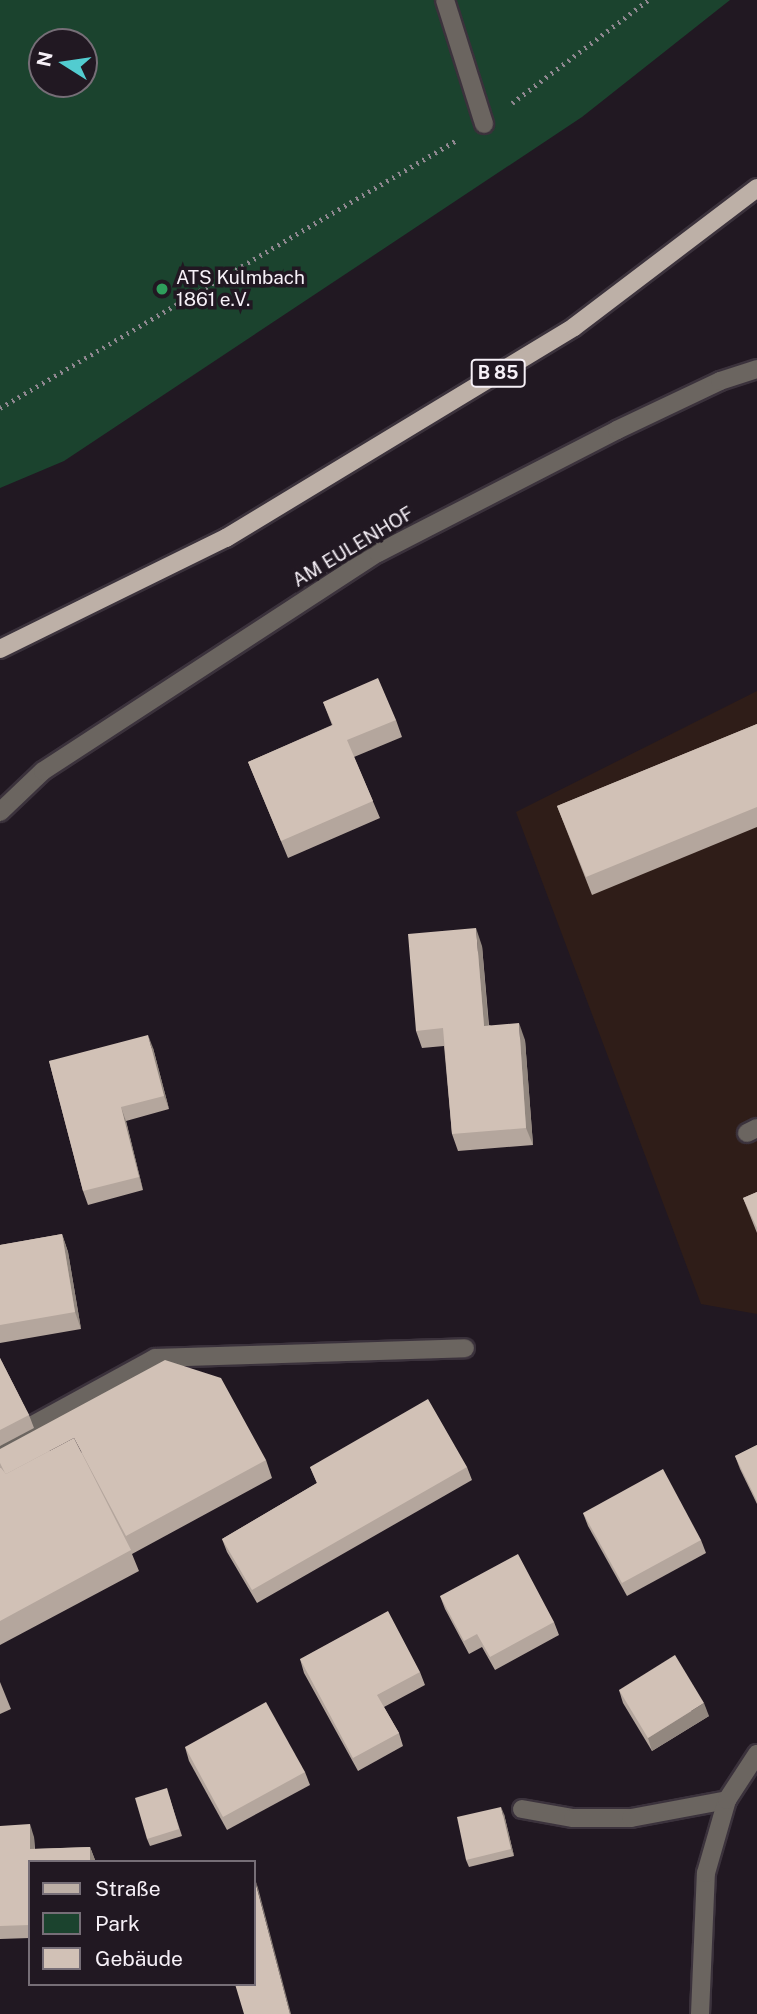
<!DOCTYPE html>
<html>
<head>
<meta charset="utf-8">
<style>
  body { margin:0 }
  #map { position:relative; width:757px; height:2014px; overflow:hidden; background:#211822; font-family:"Public Sans",sans-serif }
  div>[style] { position:absolute }
  .industrial>* { inset:0; background:#2f1d18 }
  .green>* { inset:0; background:#1b432e }
  .path>* { height:4.5px; margin-top:-2.25px; transform-origin:0; background:repeating-linear-gradient(90deg,#8f8890 0 2px,transparent 0 7px) }
  .roads { filter:drop-shadow(2px 0 #3b323c) drop-shadow(-2px 0 #3b323c) drop-shadow(0 2px #3b323c) drop-shadow(0 -2px #3b323c) }
  .service>* { height:18px; margin:-9px; padding:0 9px; transform-origin:9px; border-radius:9px; background:#6b6560 }
  .minor>* { height:18px; margin:-9px; padding:0 9px; transform-origin:9px; border-radius:9px; background:#6b6560 }
  .primary>* { height:18px; margin:-9px; padding:0 9px; transform-origin:9px; border-radius:9px; background:#bdb0a7 }
  .wall>* { inset:0; background:#b4a69d }
  .shaded-wall>* { inset:0; background:#92877f }
  .building>* { inset:0; background:#d1c1b6 }
  .dots>* { width:19px; height:19px; translate:-50% -50%; box-sizing:border-box; border:4px solid #211822; border-radius:50% }
  span { translate:-50% -50%; white-space:nowrap; text-align:center; line-height:1.15; -webkit-text-stroke:7px #211822; paint-order:stroke }
  .shield-label span { padding:2px 5px; background:#211822; border:2px solid; border-radius:5px; -webkit-text-stroke-width:0 }
  .shield-label { font-size:18px; color:#f6f0f7; font-weight:700 }
  .poi-label { font-size:19px; color:#f6f0f7 }
  .left { translate:0 -50%; text-align:left }
  .street-label { font-size:19px; color:#f6f0f7 }
  .legend { position:absolute; left:28px; top:1860px; width:228px; height:126px; box-sizing:border-box; background:#211822; border:2px solid #766e77; margin:0; padding:9px 12px; list-style:none; font-size:21px; color:#f6f0f7 }
  .legend li { display:flex; align-items:center; gap:14px; height:35px }
  .legend b { width:35px; border:2px solid #766e77 }
  .north { position:absolute; left:28px; top:28px; width:70px; height:70px; box-sizing:border-box; background:#211822; border:2px solid #766e77; border-radius:50%; rotate:282deg; font-size:19px; font-weight:700; line-height:28px; text-align:center; color:#f6f0f7 }
  .north::after { content:''; display:block; margin:auto; width:24px; height:32px; background:#52ccd0; clip-path:polygon(50% 0,100% 100%,50% 72%,0 100%) }
</style>
</head>
<body>
<div id="map">
  <div class="industrial">
    <div style="clip-path:polygon(757px 691px,757px 1314px,701px 1304px,516px 812px)"></div>
  </div>
  <div class="green">
    <div style="clip-path:polygon(evenodd,0 0,730px 0,582px 117px,64px 461px,0 488px,0 0,42px 42px,84px 42px,84px 84px,42px 84px,42px 42px)"></div>
  </div>
  <div class="path">
    <div style="left:512px;top:103px;width:171px;rotate:-37.1deg"></div>
    <div style="left:0;top:408px;width:528px;rotate:-30.4deg"></div>
  </div>
  <div class="roads">
    <div class="service">
      <div style="left:445px;top:0;width:130px;rotate:72.5deg"></div>
      <div style="left:747px;top:1133px;width:11px;rotate:-27deg"></div>
      <div style="left:0;top:1443px;width:177px;rotate:-28.7deg"></div>
      <div style="left:155px;top:1358px;width:310px;rotate:-1.8deg"></div>
      <div style="left:522px;top:1809px;width:52px;rotate:10deg"></div>
      <div style="left:573px;top:1818px;width:58px"></div>
      <div style="left:631px;top:1818px;width:98px;rotate:-10.6deg"></div>
    </div>
    <div class="minor">
      <div style="left:0;top:812px;width:59px;rotate:-43.6deg"></div>
      <div style="left:43px;top:771px;width:400px;rotate:-33.1deg"></div>
      <div style="left:378px;top:553px;width:269px;rotate:-27.2deg"></div>
      <div style="left:617px;top:430px;width:114px;rotate:-25.4deg"></div>
      <div style="left:720px;top:381px;width:39px;rotate:-18deg"></div>
      <div style="left:700px;top:2014px;width:141px;rotate:-87.6deg"></div>
      <div style="left:706px;top:1873px;width:76px;rotate:-74deg"></div>
      <div style="left:727px;top:1800px;width:55px;rotate:-56.9deg"></div>
    </div>
    <div class="primary">
      <div style="left:0;top:649px;width:252px;rotate:-26.2deg"></div>
      <div style="left:226px;top:538px;width:407px;rotate:-31.2deg"></div>
      <div style="left:574px;top:327px;width:230px;rotate:-37.2deg"></div>
    </div>
  </div>
  <div class="wall">
    <div style="clip-path:polygon(323px 702px,396px 720px,402px 737px,354px 757px,380px 818px,288px 858px,248px 762px,332px 725px)"></div>
    <div style="clip-path:polygon(757px 724px,757px 827px,592px 895px,557px 806px)"></div>
    <div style="clip-path:polygon(482px 946px,489px 1025px,525px 1040px,533px 1145px,458px 1151px,452px 1134px,444px 1046px,422px 1048px,416px 1031px)"></div>
    <div style="clip-path:polygon(153px 1048px,169px 1109px,126px 1121px,143px 1190px,88px 1205px,83px 1191px,49px 1061px)"></div>
    <div style="clip-path:polygon(757px 1192px,757px 1233px,743px 1198px)"></div>
    <div style="clip-path:polygon(62px 1234px,68px 1252px,81px 1329px,0 1343px,0 1245px)"></div>
    <div style="clip-path:polygon(0 1358px,29px 1415px,34px 1428px,0 1446px)"></div>
    <div style="clip-path:polygon(757px 1445px,757px 1504px,740px 1469px,735px 1456px)"></div>
    <div style="clip-path:polygon(0 1449px,266px 1460px,272px 1478px,132px 1554px,139px 1571px,0 1645px)"></div>
    <div style="clip-path:polygon(310px 1467px,467px 1467px,472px 1480px,257px 1603px,227px 1552px,222px 1539px,317px 1483px)"></div>
    <div style="clip-path:polygon(583px 1513px,701px 1540px,706px 1553px,627px 1596px,588px 1526px)"></div>
    <div style="clip-path:polygon(440px 1596px,554px 1622px,559px 1635px,495px 1670px,482px 1647px,469px 1654px,445px 1609px)"></div>
    <div style="clip-path:polygon(300px 1659px,420px 1672px,425px 1685px,384px 1707px,399px 1733px,403px 1746px,358px 1771px,304px 1673px)"></div>
    <div style="clip-path:polygon(0 1682px,11px 1709px,0 1714px)"></div>
    <div style="clip-path:polygon(619px 1690px,709px 1716px,652px 1751px,623px 1703px)"></div>
    <div style="clip-path:polygon(185px 1747px,305px 1772px,310px 1785px,227px 1830px,189px 1761px)"></div>
    <div style="clip-path:polygon(169px 1796px,182px 1836px,150px 1846px,147px 1839px)"></div>
    <div style="clip-path:polygon(504px 1814px,514px 1856px,469px 1867px,466px 1860px)"></div>
    <div style="clip-path:polygon(0 1826px,34px 1837px,35px 1849px,90px 1847px,95px 1860px,30px 1862px,30px 1938px,0 1939px)"></div>
  </div>
  <div class="shaded-wall">
    <div style="clip-path:polygon(476px 928px,482px 946px,490px 1043px,484px 1026px)"></div>
    <div style="clip-path:polygon(519px 1023px,525px 1040px,533px 1145px,526px 1128px)"></div>
    <div style="clip-path:polygon(148px 1035px,153px 1048px,169px 1109px,164px 1096px)"></div>
    <div style="clip-path:polygon(121px 1107px,126px 1121px,143px 1190px,139px 1177px)"></div>
    <div style="clip-path:polygon(62px 1234px,68px 1252px,81px 1329px,75px 1312px)"></div>
    <div style="clip-path:polygon(704px 1703px,709px 1716px,652px 1751px,648px 1738px)"></div>
    <div style="clip-path:polygon(501px 1807px,504px 1814px,514px 1856px,511px 1849px)"></div>
    <div style="clip-path:polygon(30px 1824px,34px 1837px,35px 1862px,30px 1849px)"></div>
    <div style="clip-path:polygon(90px 1847px,95px 1860px,95px 1862px,90px 1862px)"></div>
    <div style="clip-path:polygon(254px 1876px,258px 1888px,291px 2014px,290px 2014px)"></div>
  </div>
  <div class="building">
    <div style="clip-path:polygon(378px 678px,396px 720px,347px 740px,373px 801px,281px 841px,248px 762px,333px 725px,323px 702px)"></div>
    <div style="clip-path:polygon(757px 724px,757px 807px,586px 877px,557px 806px)"></div>
    <div style="clip-path:polygon(476px 928px,484px 1026px,519px 1023px,526px 1128px,452px 1134px,443px 1028px,416px 1031px,408px 934px)"></div>
    <div style="clip-path:polygon(148px 1035px,164px 1096px,121px 1107px,139px 1177px,83px 1191px,49px 1061px)"></div>
    <div style="clip-path:polygon(757px 1192px,757px 1228px,743px 1198px)"></div>
    <div style="clip-path:polygon(62px 1234px,75px 1312px,0 1325px,0 1245px)"></div>
    <div style="clip-path:polygon(0 1358px,29px 1415px,0 1430px)"></div>
    <div style="clip-path:polygon(165px 1360px,221px 1378px,266px 1460px,126px 1536px,74px 1438px,6px 1474px,5px 1473px,0 1463px,0 1449px)"></div>
    <div style="clip-path:polygon(428px 1399px,467px 1467px,252px 1590px,222px 1539px,317px 1483px,310px 1467px)"></div>
    <div style="clip-path:polygon(74px 1438px,131px 1550px,0 1621px,0 1468px,1px 1468px,6px 1474px)"></div>
    <div style="clip-path:polygon(757px 1445px,757px 1501px,735px 1456px)"></div>
    <div style="clip-path:polygon(663px 1469px,701px 1540px,622px 1583px,583px 1513px)"></div>
    <div style="clip-path:polygon(518px 1554px,554px 1622px,490px 1657px,477px 1634px,464px 1641px,440px 1596px)"></div>
    <div style="clip-path:polygon(388px 1611px,420px 1672px,377px 1695px,399px 1733px,353px 1758px,300px 1659px)"></div>
    <div style="clip-path:polygon(675px 1655px,704px 1703px,648px 1738px,619px 1690px)"></div>
    <div style="clip-path:polygon(266px 1702px,305px 1772px,223px 1817px,185px 1747px)"></div>
    <div style="clip-path:polygon(167px 1788px,179px 1829px,147px 1839px,135px 1798px)"></div>
    <div style="clip-path:polygon(501px 1807px,511px 1849px,466px 1860px,457px 1817px)"></div>
    <div style="clip-path:polygon(30px 1824px,30px 1849px,90px 1847px,90px 1862px,30px 1862px,30px 1925px,0 1926px,0 1826px)"></div>
    <div style="clip-path:polygon(254px 1877px,290px 2014px,244px 2014px,235px 1984px,254px 1984px)"></div>
  </div>
  <div class="dots">
    <div style="left:162px;top:289px;background:#2e9e5b"></div>
  </div>
  <div class="shield-label">
    <span style="left:498px;top:373px">B 85</span>
  </div>
  <div class="poi-label">
    <span class="left" style="left:176px;top:289px">ATS Kulmbach<br>1861 e.V.</span>
  </div>
  <div class="street-label">
    <span style="left:353px;top:547px;rotate:-31deg">AM EULENHOF</span>
  </div>
  <ul class="legend">
  <li><b style="height:9px;background:#bdb0a7"></b>Straße</li>
  <li><b style="height:19px;background:#1b432e"></b>Park</li>
  <li><b style="height:19px;background:#d1c1b6"></b>Gebäude</li>
  </ul>
  <div class="north">N</div>
</div>
</body>
</html>
